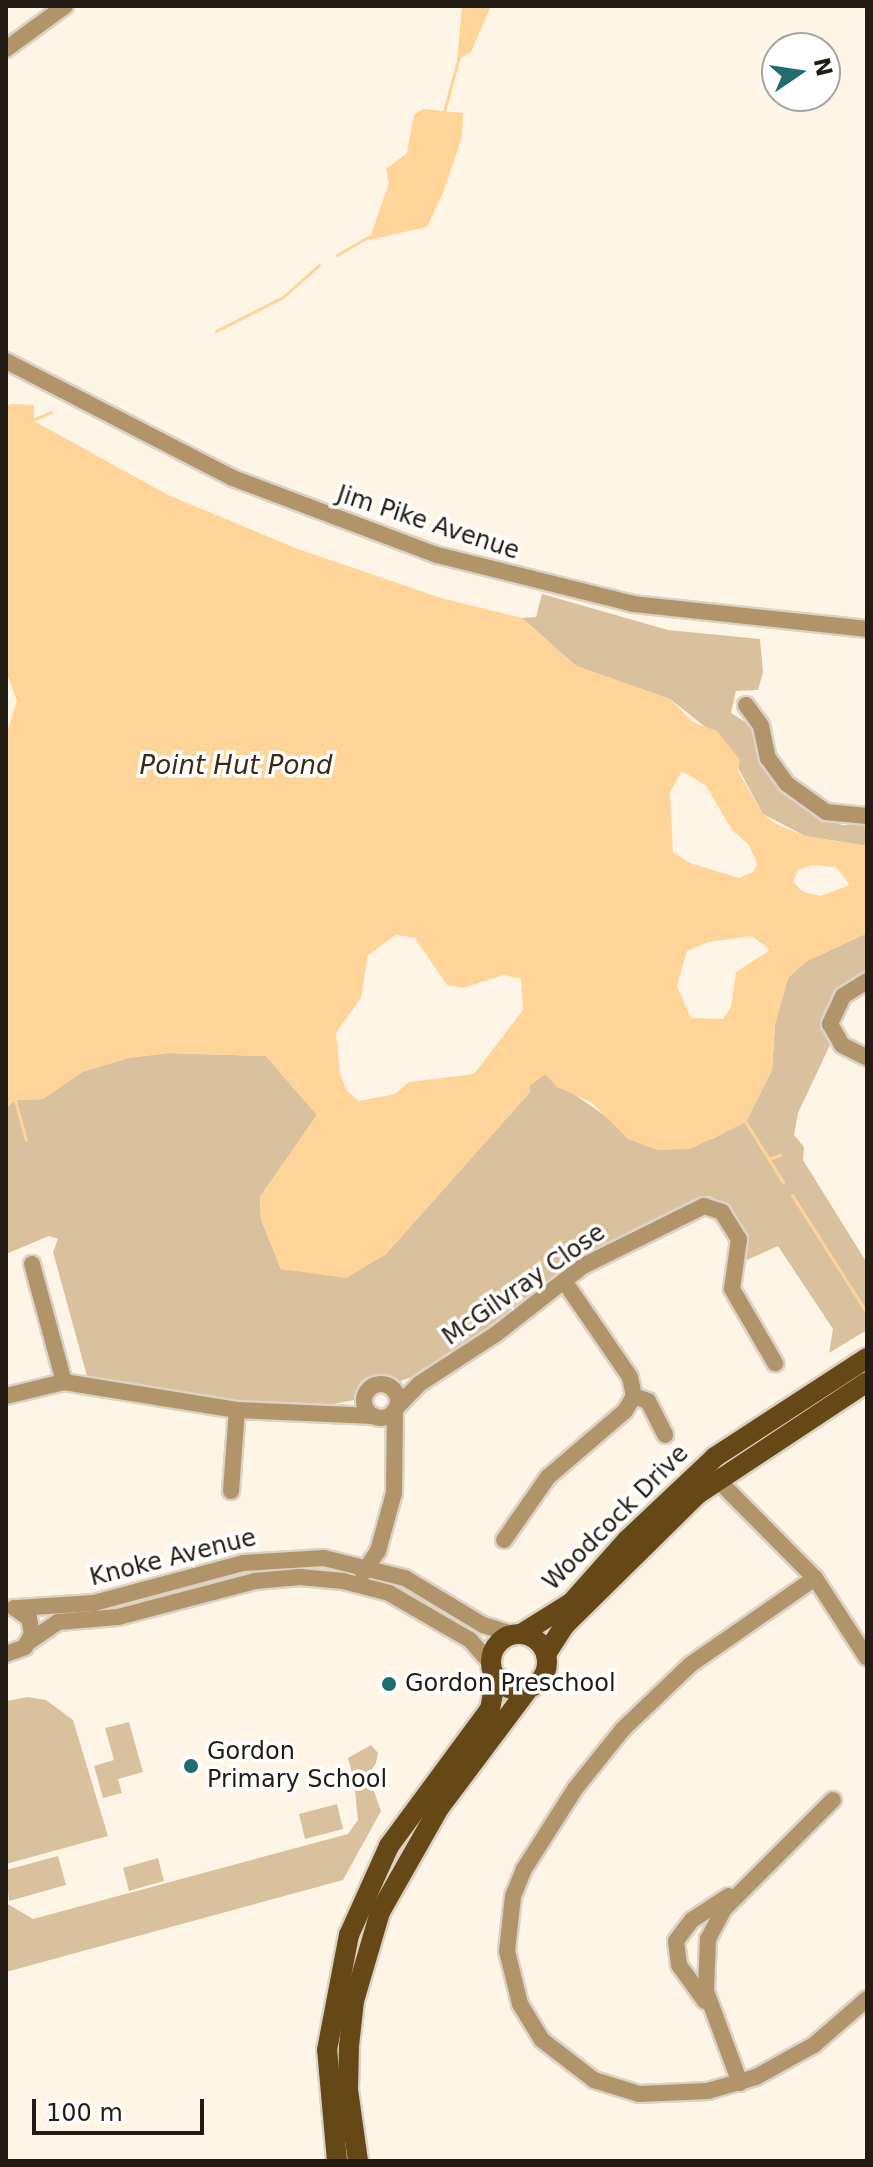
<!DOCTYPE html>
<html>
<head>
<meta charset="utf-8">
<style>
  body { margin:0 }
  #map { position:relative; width:873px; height:2167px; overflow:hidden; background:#fff5e7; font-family:"DejaVu Sans",sans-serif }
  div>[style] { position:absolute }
  .green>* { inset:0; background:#dac19e }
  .water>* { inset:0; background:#fed499 }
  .stream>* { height:3px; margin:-1.5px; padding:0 1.5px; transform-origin:1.5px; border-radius:1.5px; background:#fed499 }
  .roads { filter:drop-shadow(2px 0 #dcd2c5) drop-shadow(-2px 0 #dcd2c5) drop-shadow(0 2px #dcd2c5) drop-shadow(0 -2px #dcd2c5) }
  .minor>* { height:16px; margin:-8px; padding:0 8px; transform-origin:8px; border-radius:8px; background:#b2946a }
  .minor>.ring { margin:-8px; padding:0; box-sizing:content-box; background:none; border:16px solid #b2946a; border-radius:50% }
  .major>* { height:20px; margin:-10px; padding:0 10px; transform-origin:10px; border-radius:10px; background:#664817 }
  .major>.ring { margin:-10px; padding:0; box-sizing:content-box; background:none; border:20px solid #664817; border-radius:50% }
  .dots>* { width:22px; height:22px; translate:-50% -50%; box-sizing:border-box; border:4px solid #fff; border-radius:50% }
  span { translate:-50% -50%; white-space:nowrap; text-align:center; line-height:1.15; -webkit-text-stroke:7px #fff; paint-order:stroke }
  .street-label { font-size:24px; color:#221c14 }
  .poi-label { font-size:24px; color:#221c14 }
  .left { translate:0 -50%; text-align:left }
  .water-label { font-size:26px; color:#3d2b11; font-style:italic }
  .frame { position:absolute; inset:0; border:8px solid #221c14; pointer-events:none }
  .north { position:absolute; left:761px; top:32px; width:80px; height:80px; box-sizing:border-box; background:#fff; border:2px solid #a7a4a1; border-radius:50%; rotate:77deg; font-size:22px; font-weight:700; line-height:32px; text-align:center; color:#221c14 }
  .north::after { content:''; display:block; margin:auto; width:28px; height:36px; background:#216d6e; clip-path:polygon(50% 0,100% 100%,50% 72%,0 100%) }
  .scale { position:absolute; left:32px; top:2099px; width:172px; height:36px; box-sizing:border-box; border:4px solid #221c14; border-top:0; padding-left:10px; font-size:24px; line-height:28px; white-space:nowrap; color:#221c14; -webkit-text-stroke:6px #fff; paint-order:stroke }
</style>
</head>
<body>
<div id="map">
  <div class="green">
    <div style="clip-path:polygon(542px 594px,668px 630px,760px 639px,763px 672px,758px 690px,736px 691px,731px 713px,755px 728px,764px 762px,781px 787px,822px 817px,842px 825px,867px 825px,867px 846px,805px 836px,763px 814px,724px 742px,670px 699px,576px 666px,522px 618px,536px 617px)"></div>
    <div style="clip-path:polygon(867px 933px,867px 975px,844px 986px,825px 1027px,830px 1045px,798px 1113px,794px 1135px,804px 1147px,803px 1160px,867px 1263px,867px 1330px,829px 1353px,833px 1329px,778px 1246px,747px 1260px,744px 1229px,729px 1207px,710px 1196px,598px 1249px,494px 1329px,427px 1372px,397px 1382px,386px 1378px,361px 1384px,354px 1400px,328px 1405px,224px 1401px,87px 1376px,53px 1252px,58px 1239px,49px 1236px,6px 1254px,6px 1108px,15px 1100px,43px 1099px,82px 1072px,128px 1058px,168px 1053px,266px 1056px,317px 1115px,260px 1197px,261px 1219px,281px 1269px,319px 1273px,385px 1255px,530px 1092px,530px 1085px,545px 1074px,607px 1117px,712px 1139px,746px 1121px,772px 1070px,775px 1024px,788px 978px,805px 962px)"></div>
    <div style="clip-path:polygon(28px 1697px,46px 1700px,73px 1720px,108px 1836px,6px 1864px,6px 1701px)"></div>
    <div style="clip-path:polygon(129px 1722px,143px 1772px,118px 1779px,122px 1793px,103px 1798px,94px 1766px,114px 1760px,105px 1728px)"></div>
    <div style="clip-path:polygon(371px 1745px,378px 1753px,376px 1763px,367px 1777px,354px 1780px,348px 1758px)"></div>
    <div style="clip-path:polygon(370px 1780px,381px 1811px,343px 1880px,6px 1972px,6px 1903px,33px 1919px,348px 1834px,358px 1820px,355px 1791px)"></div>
    <div style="clip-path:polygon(337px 1804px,343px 1829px,305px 1839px,299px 1814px)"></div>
    <div style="clip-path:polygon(58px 1856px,66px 1885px,9px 1901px,6px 1870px)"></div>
    <div style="clip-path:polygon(158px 1858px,164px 1881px,129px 1891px,123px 1868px)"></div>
  </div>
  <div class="water">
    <div style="clip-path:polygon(462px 6px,491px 6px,471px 52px,457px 60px)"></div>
    <div style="clip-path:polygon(423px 109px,463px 113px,462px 137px,444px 191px,427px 227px,369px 240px,389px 183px,386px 169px,407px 153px,414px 115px)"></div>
    <div style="clip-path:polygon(evenodd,11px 404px,34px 405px,34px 421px,168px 495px,298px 549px,441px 598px,522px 618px,576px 666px,670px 699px,693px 722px,717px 731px,740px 760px,738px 771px,763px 814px,776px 824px,805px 836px,867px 846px,867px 933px,805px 962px,788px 978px,775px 1024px,772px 1070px,746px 1122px,690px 1149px,657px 1150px,628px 1139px,591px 1102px,557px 1087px,545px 1074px,530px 1085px,530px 1092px,385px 1255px,346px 1278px,281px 1269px,261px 1219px,260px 1197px,317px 1115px,266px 1056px,168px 1053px,128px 1058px,82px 1072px,43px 1099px,16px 1100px,6px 1108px,6px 735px,17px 701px,6px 671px,6px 406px,11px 404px,682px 771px,706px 786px,732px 830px,749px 845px,757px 864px,753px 872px,739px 878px,690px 863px,673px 852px,670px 792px,682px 771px,11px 404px,813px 865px,836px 867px,850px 885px,821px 896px,803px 892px,793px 882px,798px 870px,813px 865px,11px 404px,396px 935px,415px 938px,447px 985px,463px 988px,504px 975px,521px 979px,523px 1010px,474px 1074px,409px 1082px,395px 1094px,359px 1101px,347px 1091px,340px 1073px,336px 1033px,361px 998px,368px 955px,396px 935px,11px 404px,752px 936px,770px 950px,736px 972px,731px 1007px,723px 1019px,691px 1018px,677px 986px,687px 951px,708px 942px,752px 936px)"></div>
  </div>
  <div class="stream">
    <div style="left:443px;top:115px;width:60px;rotate:-74.6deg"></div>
    <div style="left:337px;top:255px;width:44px;rotate:-30.1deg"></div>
    <div style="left:216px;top:331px;width:75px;rotate:-26.9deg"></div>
    <div style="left:283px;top:297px;width:48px;rotate:-41.6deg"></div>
    <div style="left:30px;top:421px;width:23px;rotate:-23deg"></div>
    <div style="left:15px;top:1100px;width:41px;rotate:74.6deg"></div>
    <div style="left:745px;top:1121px;width:72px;rotate:58.1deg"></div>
    <div style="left:769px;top:1159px;width:12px;rotate:-20deg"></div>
    <div style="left:792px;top:1195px;width:140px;rotate:57.6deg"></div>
  </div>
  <div class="roads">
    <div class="minor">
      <div style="left:6px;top:49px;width:73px;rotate:-36.1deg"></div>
      <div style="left:6px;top:361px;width:255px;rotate:27.3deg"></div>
      <div style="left:233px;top:478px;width:218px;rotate:20.7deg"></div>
      <div style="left:437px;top:555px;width:202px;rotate:14deg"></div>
      <div style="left:633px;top:604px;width:235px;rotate:6.1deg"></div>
      <div style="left:746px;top:705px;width:26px;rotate:54deg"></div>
      <div style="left:761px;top:726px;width:33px;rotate:78deg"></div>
      <div style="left:768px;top:758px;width:32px;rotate:54deg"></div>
      <div style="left:787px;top:784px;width:48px;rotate:35.7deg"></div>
      <div style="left:826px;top:812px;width:41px;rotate:5.6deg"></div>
      <div style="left:867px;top:981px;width:28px;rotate:148deg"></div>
      <div style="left:843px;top:996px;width:31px;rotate:115deg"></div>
      <div style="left:830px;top:1024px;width:24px;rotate:60deg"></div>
      <div style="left:842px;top:1045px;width:28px;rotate:27deg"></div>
      <div style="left:32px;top:1264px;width:122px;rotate:74.8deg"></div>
      <div class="ring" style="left:364px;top:1384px;width:18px;height:18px"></div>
      <div style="left:6px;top:1396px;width:60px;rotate:-13.6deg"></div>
      <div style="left:64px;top:1382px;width:175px;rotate:9.2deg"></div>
      <div style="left:237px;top:1410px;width:137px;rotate:2.5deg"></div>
      <div style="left:634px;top:1396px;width:15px;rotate:20deg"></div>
      <div style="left:648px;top:1401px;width:38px;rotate:63deg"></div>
      <div style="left:398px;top:1406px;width:30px;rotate:-46deg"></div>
      <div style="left:419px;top:1384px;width:92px;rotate:-33deg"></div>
      <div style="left:496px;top:1334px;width:110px;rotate:-38deg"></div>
      <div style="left:583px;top:1266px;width:135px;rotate:-26.4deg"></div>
      <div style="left:704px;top:1206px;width:19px;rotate:18deg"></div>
      <div style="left:722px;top:1212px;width:32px;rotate:58deg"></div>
      <div style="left:739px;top:1239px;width:50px;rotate:98deg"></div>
      <div style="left:732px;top:1289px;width:86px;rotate:59.8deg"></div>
      <div style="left:710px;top:1472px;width:149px;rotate:45.3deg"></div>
      <div style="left:815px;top:1578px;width:95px;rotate:57deg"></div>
      <div style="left:231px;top:1491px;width:81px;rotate:-85.8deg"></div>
      <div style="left:504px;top:1540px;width:77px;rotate:-55.1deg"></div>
      <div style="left:548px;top:1477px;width:101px;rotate:-40.6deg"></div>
      <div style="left:625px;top:1411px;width:17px;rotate:-59deg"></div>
      <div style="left:634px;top:1396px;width:19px;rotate:-102deg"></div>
      <div style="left:630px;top:1377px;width:116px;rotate:-124.5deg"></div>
      <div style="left:363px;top:1573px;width:27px;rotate:-56deg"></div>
      <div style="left:378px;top:1551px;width:60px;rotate:-74.6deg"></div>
      <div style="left:394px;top:1493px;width:83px;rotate:-89.3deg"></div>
      <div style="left:815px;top:1578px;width:152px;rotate:145.2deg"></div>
      <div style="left:690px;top:1665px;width:93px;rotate:136.3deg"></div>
      <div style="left:623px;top:1729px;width:77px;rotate:128.7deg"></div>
      <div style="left:575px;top:1789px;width:95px;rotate:122.5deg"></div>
      <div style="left:524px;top:1869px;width:29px;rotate:112deg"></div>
      <div style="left:513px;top:1896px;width:55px;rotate:96.2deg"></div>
      <div style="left:507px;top:1951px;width:55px;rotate:76.2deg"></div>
      <div style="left:520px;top:2004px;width:42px;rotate:58.6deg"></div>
      <div style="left:542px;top:2040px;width:66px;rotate:37.6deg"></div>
      <div style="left:594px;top:2080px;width:47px;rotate:17.3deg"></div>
      <div style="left:639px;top:2094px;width:69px;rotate:-2.5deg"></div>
      <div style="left:708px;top:2091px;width:50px;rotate:-16.3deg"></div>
      <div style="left:756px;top:2077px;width:66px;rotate:-28.9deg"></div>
      <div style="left:814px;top:2045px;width:70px;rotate:-41deg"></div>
      <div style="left:17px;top:1608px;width:77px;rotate:-3.7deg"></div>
      <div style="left:94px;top:1603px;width:154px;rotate:-15deg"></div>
      <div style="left:243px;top:1563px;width:81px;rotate:-3.5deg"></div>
      <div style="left:324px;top:1558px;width:83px;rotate:13.9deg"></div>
      <div style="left:405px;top:1578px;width:91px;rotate:31.1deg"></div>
      <div style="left:483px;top:1625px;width:34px;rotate:17deg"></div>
      <div style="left:30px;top:1641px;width:34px;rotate:-34deg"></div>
      <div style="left:58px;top:1622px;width:60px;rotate:-4.8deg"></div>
      <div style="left:118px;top:1617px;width:142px;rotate:-14.7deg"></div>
      <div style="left:255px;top:1581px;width:45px;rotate:-5.1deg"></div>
      <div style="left:300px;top:1577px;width:43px;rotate:5.3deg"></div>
      <div style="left:343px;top:1581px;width:48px;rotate:14.6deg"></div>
      <div style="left:389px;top:1593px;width:94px;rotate:30.1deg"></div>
      <div style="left:470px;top:1640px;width:31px;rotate:48deg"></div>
      <div style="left:6px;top:1654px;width:20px;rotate:-20deg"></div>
      <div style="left:25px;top:1647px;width:15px;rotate:-62deg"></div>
      <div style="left:32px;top:1634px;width:16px;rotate:-101deg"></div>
      <div style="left:29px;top:1618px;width:18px;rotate:-146deg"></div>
      <div style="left:705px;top:2001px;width:44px;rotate:-125.8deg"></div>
      <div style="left:679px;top:1965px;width:24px;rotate:-97deg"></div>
      <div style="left:676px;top:1941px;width:26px;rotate:-53deg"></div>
      <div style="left:692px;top:1920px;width:44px;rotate:-33deg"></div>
      <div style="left:740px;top:2083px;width:98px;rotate:-110.3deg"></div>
      <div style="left:706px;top:1991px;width:52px;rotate:-87.8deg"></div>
      <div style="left:708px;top:1939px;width:34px;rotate:-62deg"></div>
      <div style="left:724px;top:1909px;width:154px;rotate:-45deg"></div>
    </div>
    <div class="major">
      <div style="left:521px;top:1634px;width:60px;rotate:-32.1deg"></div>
      <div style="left:572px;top:1602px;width:83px;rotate:-48.4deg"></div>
      <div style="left:627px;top:1540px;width:121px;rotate:-43.3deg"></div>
      <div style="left:715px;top:1457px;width:181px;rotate:-33.1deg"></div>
      <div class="ring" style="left:491px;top:1634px;width:36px;height:36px"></div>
      <div style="left:546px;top:1654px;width:35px;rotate:-57deg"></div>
      <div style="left:565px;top:1625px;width:187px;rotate:-44.6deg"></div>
      <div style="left:698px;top:1494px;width:203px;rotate:-33.5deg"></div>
      <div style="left:337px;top:2161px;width:111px;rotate:-95.1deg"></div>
      <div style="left:327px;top:2050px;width:117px;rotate:-79.2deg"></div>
      <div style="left:349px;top:1935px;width:98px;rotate:-65.8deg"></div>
      <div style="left:389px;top:1846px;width:170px;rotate:-53.6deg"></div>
      <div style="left:490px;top:1709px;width:33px;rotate:-79deg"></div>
      <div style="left:358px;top:2161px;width:72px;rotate:-98deg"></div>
      <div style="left:348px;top:2090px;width:44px;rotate:-88.7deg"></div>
      <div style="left:349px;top:2046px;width:45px;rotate:-83.7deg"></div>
      <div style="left:354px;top:2001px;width:93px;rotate:-73.7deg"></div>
      <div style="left:380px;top:1912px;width:120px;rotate:-60.4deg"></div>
      <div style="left:439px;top:1808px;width:150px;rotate:-53.1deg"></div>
    </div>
  </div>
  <div class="dots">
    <div style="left:389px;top:1684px;background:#216d6e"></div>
    <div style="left:191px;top:1766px;background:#216d6e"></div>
  </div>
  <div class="street-label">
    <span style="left:428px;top:523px;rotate:18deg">Jim Pike Avenue</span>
    <span style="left:524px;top:1285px;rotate:-35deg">McGilvray Close</span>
    <span style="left:616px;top:1518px;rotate:-45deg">Woodcock Drive</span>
    <span style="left:173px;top:1558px;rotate:-14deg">Knoke Avenue</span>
  </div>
  <div class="poi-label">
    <span class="left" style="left:405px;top:1684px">Gordon Preschool</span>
    <span class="left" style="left:207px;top:1766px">Gordon<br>Primary School</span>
  </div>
  <div class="water-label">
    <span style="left:236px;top:766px">Point Hut Pond</span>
  </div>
  <div class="frame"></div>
  <div class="north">N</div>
  <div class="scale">100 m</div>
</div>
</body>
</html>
